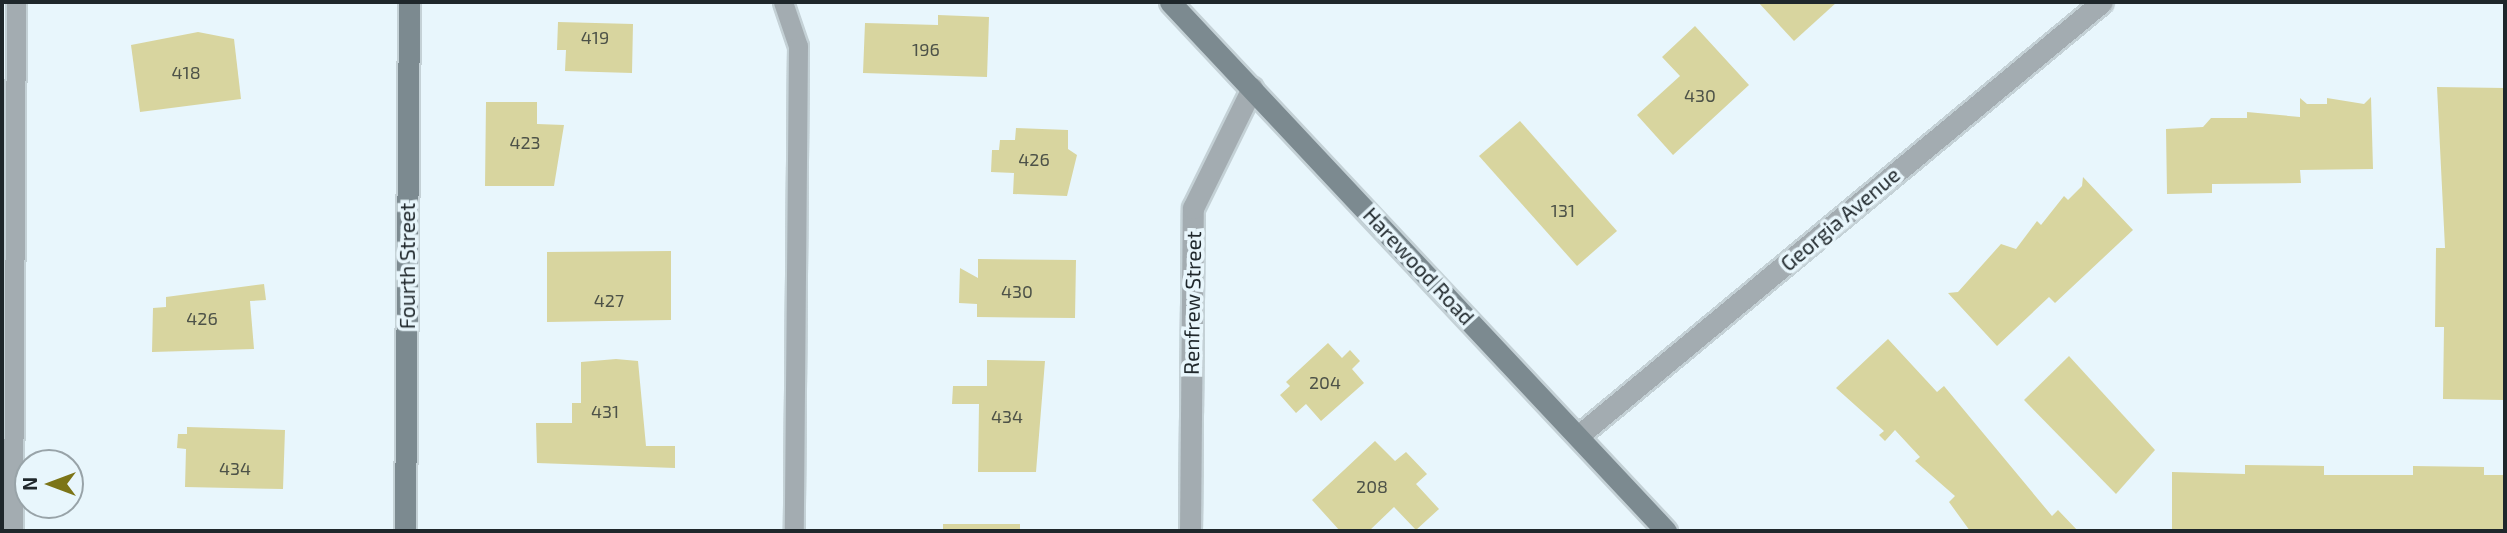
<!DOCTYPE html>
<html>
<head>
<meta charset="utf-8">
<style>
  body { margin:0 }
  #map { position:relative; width:2507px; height:533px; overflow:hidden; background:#e8f6fc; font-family:"Exo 2",sans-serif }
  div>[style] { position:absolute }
  .building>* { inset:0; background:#d8d59f }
  .roads { filter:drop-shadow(2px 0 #c4d1d6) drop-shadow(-2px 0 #c4d1d6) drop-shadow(0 2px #c4d1d6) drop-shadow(0 -2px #c4d1d6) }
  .lane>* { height:19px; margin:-9.5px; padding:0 9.5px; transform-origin:9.5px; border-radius:9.5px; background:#a3acb1 }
  .street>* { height:21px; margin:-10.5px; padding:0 10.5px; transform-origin:10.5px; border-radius:10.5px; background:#a3acb1 }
  .secondary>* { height:21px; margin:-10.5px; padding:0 10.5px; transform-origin:10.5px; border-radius:10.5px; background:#7c8a90 }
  span { translate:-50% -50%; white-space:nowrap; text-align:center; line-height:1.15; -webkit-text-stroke:7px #e8f6fc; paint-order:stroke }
  .number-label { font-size:18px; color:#4d5248 }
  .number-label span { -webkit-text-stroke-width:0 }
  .street-label { font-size:21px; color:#1f272b }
  .frame { position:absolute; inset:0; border:4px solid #1f272b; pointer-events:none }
  .north { position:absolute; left:14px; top:449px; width:70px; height:70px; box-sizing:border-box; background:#e8f6fc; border:2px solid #98a3a8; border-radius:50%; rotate:270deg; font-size:19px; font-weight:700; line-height:28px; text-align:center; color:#1f272b }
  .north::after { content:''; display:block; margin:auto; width:24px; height:32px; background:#7c7518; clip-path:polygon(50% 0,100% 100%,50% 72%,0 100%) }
</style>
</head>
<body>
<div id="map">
  <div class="building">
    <div style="clip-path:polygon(1758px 2px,1837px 2px,1794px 41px)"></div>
    <div style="clip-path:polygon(938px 15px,989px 17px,987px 77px,863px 73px,865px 23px,938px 25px)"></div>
    <div style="clip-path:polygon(558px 22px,633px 24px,632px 73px,565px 71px,566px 50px,557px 50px)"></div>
    <div style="clip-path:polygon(1695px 26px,1749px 85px,1673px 155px,1637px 115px,1680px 76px,1662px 57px)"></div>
    <div style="clip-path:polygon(198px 32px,234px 39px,241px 99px,140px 112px,131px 45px)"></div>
    <div style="clip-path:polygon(2437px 87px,2505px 88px,2505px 400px,2443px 399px,2444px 327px,2435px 327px,2436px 248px,2445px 248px)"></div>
    <div style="clip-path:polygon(2371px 97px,2373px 169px,2300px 170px,2301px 183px,2212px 184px,2212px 193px,2167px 194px,2166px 129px,2203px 127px,2211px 118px,2247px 118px,2247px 112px,2300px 117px,2300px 98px,2307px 104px,2327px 104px,2327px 98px,2364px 104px)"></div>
    <div style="clip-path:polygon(486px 102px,537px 102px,537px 124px,564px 125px,554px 186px,485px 186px)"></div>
    <div style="clip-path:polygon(1520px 121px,1617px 231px,1577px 266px,1479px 156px)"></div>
    <div style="clip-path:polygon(1016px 128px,1068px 130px,1068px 149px,1077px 155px,1067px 196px,1013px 194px,1014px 173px,991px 172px,992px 150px,999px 150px,1000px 140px,1015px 140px)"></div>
    <div style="clip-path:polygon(2083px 177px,2133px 230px,2055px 303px,2049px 297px,1997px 346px,1948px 293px,1958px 292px,2001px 244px,2016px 249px,2037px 221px,2041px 225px,2064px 196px,2068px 200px,2082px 186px)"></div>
    <div style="clip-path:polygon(671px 251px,671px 320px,547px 322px,547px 252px)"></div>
    <div style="clip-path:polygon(978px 259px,1076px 260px,1075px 318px,977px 317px,977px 304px,959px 303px,960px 268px,978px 278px)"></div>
    <div style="clip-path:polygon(264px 284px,266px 300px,250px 301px,254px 349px,152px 352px,153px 308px,166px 307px,166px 297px)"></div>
    <div style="clip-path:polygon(1888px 339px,1937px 392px,1944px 386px,2052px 516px,2058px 510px,2078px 531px,1970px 531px,1949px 502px,1955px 496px,1915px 461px,1920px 457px,1895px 430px,1885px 441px,1879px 435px,1884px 431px,1836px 388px)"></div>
    <div style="clip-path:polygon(1328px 343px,1342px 358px,1350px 350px,1360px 361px,1352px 369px,1364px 383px,1321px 421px,1306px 404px,1296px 413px,1280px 395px,1290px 386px,1286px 382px)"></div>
    <div style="clip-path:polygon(2069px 356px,2155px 450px,2116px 494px,2024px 400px)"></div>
    <div style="clip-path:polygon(616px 359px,638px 361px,646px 446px,675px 446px,675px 468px,537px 463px,536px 423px,572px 423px,572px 403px,581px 403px,581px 362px)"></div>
    <div style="clip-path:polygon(987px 360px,1045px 361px,1036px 472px,978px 472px,979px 404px,952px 404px,953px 386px,987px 386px)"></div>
    <div style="clip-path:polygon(187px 427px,285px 430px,283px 489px,185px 487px,186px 449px,177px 448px,178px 434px,187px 434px)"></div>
    <div style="clip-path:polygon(1375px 441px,1395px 461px,1406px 452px,1427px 474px,1416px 484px,1439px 509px,1416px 530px,1394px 507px,1369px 531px,1340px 531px,1312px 500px)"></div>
    <div style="clip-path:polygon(2245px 465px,2324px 466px,2324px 475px,2413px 475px,2413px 466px,2484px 467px,2484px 475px,2505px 475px,2505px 531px,2172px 531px,2172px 472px,2245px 474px)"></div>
    <div style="clip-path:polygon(943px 524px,1020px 524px,1020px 531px,943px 531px)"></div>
  </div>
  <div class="roads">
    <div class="lane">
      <div style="left:783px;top:2px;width:46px;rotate:71.2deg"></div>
      <div style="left:798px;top:46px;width:485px;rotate:90.5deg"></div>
      <div style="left:13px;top:531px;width:529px;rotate:-89.68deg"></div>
    </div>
    <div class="street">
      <div style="left:1578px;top:436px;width:680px;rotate:-39.63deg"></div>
      <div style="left:1190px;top:531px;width:323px;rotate:-89.5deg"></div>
      <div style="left:1193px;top:208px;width:134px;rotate:-63.8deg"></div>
    </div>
    <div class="secondary">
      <div style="left:1170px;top:2px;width:725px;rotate:46.84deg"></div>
      <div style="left:405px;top:531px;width:529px;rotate:-89.57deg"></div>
    </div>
  </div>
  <div class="number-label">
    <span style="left:595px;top:37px">419</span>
    <span style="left:926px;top:49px">196</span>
    <span style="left:186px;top:72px">418</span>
    <span style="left:1700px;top:95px">430</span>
    <span style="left:525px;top:142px">423</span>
    <span style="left:1034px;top:159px">426</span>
    <span style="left:1563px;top:210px">131</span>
    <span style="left:1017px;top:291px">430</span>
    <span style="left:609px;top:300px">427</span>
    <span style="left:202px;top:318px">426</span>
    <span style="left:1325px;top:382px">204</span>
    <span style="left:605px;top:411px">431</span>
    <span style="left:1007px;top:416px">434</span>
    <span style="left:235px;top:468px">434</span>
    <span style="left:1372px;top:486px">208</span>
  </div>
  <div class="street-label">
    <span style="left:1840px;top:219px;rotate:-40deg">Georgia Avenue</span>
    <span style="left:407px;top:266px;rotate:-90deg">Fourth Street</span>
    <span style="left:1419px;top:266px;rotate:47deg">Harewood Road</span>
    <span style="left:1192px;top:303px;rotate:-89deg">Renfrew Street</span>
  </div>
  <div class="frame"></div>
  <div class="north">N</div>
</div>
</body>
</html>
